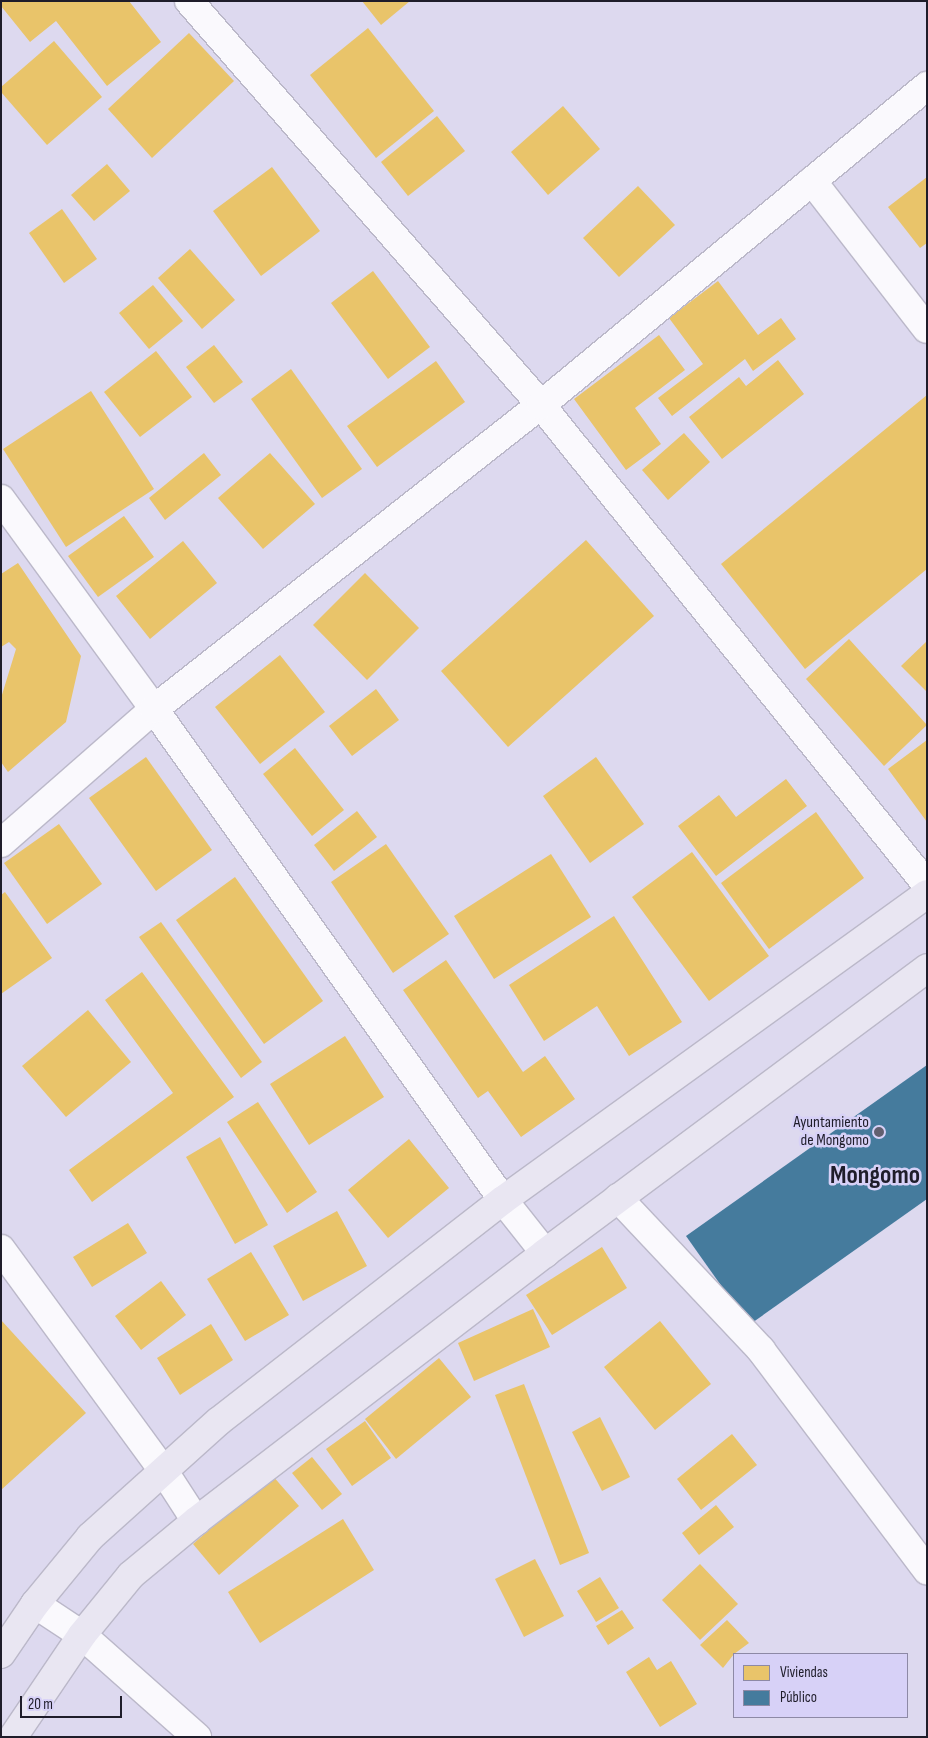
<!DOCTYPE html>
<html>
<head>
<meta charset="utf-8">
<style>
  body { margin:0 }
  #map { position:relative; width:928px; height:1738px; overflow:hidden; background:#ddd9ef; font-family:"Sofia Sans Condensed",sans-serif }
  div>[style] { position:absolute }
  .homes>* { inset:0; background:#e9c46a }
  .public>* { inset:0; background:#457b9d }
  .roads { filter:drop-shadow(1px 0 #bbb8c9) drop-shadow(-1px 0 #bbb8c9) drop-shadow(0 1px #bbb8c9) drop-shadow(0 -1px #bbb8c9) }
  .street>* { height:28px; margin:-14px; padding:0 14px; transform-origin:14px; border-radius:14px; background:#faf9fd }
  .primary>* { height:28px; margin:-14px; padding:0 14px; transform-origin:14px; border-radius:14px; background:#e9e6f2 }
  .dots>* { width:14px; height:14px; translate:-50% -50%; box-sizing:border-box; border:2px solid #d7d1f7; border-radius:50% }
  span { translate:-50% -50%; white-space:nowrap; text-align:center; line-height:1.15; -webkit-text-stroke:5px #d7d1f7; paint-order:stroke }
  .poi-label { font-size:16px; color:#1f1d2a }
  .right { translate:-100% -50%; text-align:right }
  .town-label { font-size:26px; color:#1f1d2a; font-weight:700 }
  .frame { position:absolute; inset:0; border:2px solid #1f1d2a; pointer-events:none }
  .legend { position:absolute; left:733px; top:1653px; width:175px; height:65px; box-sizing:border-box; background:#d7d1f7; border:1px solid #8d89a5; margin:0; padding:6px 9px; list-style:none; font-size:15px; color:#1f1d2a }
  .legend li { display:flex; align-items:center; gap:10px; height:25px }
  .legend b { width:25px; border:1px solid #8d89a5 }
  .scale { position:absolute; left:20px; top:1696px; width:102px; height:22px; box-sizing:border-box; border:2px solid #1f1d2a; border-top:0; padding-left:6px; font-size:15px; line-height:18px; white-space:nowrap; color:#1f1d2a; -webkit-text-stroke:4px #d7d1f7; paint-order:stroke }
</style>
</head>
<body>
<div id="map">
  <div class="homes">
    <div style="clip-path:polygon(1px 1px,129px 1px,161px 42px,107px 86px,56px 21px,30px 42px,1px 6px)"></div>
    <div style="clip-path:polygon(362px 1px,410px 1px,381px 25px)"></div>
    <div style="clip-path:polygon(368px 28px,434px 111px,376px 158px,310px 75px)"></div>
    <div style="clip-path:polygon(189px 33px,234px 81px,152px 158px,108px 109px)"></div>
    <div style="clip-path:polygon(54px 41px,102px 97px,47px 145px,1px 92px,1px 87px)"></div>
    <div style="clip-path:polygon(563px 106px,600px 149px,548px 195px,511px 152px)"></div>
    <div style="clip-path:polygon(437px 116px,465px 151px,408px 196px,381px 162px)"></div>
    <div style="clip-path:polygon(107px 164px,130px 191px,94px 221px,71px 195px)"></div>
    <div style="clip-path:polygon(272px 167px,320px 231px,261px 276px,213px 211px)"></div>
    <div style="clip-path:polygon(927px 177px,927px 243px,920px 248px,888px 207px)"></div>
    <div style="clip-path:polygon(638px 186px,675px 225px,619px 277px,583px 238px)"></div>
    <div style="clip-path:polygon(62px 209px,97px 259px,64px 283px,29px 233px)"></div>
    <div style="clip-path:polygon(190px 249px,235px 300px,202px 329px,158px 278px)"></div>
    <div style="clip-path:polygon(373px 271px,430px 347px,388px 379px,331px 303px)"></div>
    <div style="clip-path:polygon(718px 281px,758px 335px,781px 318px,796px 339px,753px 371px,745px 359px,672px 416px,658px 398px,703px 364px,669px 318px)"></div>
    <div style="clip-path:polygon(153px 285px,183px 321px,149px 349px,119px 313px)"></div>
    <div style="clip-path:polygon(659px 335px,685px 370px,635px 408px,661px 444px,626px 470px,574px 399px)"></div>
    <div style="clip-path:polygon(214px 345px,243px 382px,214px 403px,186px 367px)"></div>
    <div style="clip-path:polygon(156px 351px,192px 397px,140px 437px,104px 392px)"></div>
    <div style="clip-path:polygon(778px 360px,804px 394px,722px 459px,689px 417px,739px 377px,746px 386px)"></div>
    <div style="clip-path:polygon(436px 361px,465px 402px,377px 467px,347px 426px)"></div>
    <div style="clip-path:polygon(291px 369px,362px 469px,322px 498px,251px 399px)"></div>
    <div style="clip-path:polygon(91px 391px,154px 489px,66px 547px,3px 449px)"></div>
    <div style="clip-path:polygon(927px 395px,927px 569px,805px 669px,721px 564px)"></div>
    <div style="clip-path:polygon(684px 433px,710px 462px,668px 500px,642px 470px)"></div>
    <div style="clip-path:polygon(204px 453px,221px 475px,165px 520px,149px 498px)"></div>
    <div style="clip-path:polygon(270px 453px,315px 504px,263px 549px,218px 498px)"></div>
    <div style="clip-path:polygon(124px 516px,154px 557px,98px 597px,68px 556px)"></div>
    <div style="clip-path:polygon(586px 540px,654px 616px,508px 747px,441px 671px)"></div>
    <div style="clip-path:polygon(183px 541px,217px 583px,150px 639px,116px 596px)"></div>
    <div style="clip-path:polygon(18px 563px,81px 656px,66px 722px,8px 772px,1px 762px,1px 698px,16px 649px,9px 642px,1px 647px,1px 574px)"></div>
    <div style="clip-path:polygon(365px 573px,419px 628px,367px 680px,313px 625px)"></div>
    <div style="clip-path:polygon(849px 639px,927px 725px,884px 766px,806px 679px)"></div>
    <div style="clip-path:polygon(927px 641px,927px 692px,901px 666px)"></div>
    <div style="clip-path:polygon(280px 655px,325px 712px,260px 764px,215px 707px)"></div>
    <div style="clip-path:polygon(376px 689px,399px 720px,352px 756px,329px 726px)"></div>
    <div style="clip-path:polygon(927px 740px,927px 822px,888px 769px)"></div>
    <div style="clip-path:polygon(295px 748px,344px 810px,312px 836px,263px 774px)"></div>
    <div style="clip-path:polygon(146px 757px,212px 850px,156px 891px,89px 798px)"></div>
    <div style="clip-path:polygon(596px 757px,644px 824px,590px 863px,543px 796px)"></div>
    <div style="clip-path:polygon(786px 779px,807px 806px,716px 876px,678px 826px,719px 795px,736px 817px)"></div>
    <div style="clip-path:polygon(357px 811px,377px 837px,334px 871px,314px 845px)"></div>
    <div style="clip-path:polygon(816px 812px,864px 878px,769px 949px,721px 883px)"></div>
    <div style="clip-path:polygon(59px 824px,102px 884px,47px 924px,4px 863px)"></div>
    <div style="clip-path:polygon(386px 844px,449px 934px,393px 973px,331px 882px)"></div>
    <div style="clip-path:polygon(692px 852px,769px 956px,709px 1001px,632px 897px)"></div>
    <div style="clip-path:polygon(551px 854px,591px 917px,494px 979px,454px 916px)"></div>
    <div style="clip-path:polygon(235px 877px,323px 1001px,264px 1044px,176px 920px)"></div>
    <div style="clip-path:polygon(5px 892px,52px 958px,1px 994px,1px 895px)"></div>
    <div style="clip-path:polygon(614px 916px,682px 1022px,629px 1056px,597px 1006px,544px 1041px,509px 985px)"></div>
    <div style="clip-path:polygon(161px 922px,262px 1062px,241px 1078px,139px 937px)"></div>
    <div style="clip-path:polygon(446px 960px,523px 1072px,545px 1056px,575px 1099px,521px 1137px,488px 1091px,478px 1098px,403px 990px)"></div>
    <div style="clip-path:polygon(142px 972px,234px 1097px,92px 1202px,69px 1170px,173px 1093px,105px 1000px)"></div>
    <div style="clip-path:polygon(88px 1010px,131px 1062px,66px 1117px,22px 1066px)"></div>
    <div style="clip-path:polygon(345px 1036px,384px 1097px,309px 1145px,270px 1084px)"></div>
    <div style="clip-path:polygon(258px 1102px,317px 1192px,287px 1213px,227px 1122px)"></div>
    <div style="clip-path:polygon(220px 1137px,268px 1225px,235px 1244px,186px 1157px)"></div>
    <div style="clip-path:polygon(409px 1139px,449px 1188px,388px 1238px,348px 1190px)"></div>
    <div style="clip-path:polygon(337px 1211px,367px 1266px,303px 1301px,273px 1246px)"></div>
    <div style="clip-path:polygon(128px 1223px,147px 1253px,92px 1287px,73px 1257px)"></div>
    <div style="clip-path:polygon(602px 1247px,627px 1288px,552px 1335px,526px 1295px)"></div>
    <div style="clip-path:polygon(251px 1252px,289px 1315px,245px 1341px,207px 1279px)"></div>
    <div style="clip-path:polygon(161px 1281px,186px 1315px,141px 1350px,115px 1316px)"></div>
    <div style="clip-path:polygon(533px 1309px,550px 1347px,474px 1381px,458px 1343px)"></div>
    <div style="clip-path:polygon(1px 1320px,86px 1413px,1px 1490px)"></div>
    <div style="clip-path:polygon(660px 1321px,711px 1384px,655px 1430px,604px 1367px)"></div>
    <div style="clip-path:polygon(211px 1324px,233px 1360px,180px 1395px,157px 1358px)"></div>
    <div style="clip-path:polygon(439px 1358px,471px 1397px,396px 1459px,365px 1419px)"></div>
    <div style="clip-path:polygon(524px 1384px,589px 1553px,560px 1565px,495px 1395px)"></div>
    <div style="clip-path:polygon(600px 1417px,630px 1477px,602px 1491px,572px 1432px)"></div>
    <div style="clip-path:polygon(365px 1421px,391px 1458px,352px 1486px,326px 1449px)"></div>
    <div style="clip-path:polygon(732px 1434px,757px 1465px,701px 1510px,677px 1479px)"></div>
    <div style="clip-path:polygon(312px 1457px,342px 1494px,322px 1510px,292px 1473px)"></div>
    <div style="clip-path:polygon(272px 1475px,299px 1506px,219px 1575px,193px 1544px)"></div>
    <div style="clip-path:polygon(716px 1505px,734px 1527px,699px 1555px,682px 1533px)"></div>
    <div style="clip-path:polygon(343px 1519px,374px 1570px,260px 1643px,228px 1592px)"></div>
    <div style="clip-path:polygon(535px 1559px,564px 1616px,524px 1637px,495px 1579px)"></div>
    <div style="clip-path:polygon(700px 1564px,738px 1604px,700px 1640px,662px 1600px)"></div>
    <div style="clip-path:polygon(600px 1577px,619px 1608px,596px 1622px,577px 1591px)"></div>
    <div style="clip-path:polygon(622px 1610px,634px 1628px,608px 1645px,596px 1626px)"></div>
    <div style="clip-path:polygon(727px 1620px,749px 1643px,734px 1654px,723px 1668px,700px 1645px)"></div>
    <div style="clip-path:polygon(649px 1657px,657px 1670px,671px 1661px,697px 1704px,660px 1727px,626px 1672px)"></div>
  </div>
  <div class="public">
    <div style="clip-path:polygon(927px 1065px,927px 1199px,749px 1325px,686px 1236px)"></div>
  </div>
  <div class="roads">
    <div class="street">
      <div style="left:189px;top:1px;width:536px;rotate:48.93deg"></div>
      <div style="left:541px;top:405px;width:616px;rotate:51.19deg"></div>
      <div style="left:812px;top:181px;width:187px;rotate:52.2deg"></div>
      <div style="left:1px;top:499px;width:260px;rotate:53.9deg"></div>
      <div style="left:154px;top:709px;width:602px;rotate:54.6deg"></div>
      <div style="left:503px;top:1200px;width:68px;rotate:51.6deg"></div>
      <div style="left:1px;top:843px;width:203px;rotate:-41.2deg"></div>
      <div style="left:154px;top:709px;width:492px;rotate:-38.2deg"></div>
      <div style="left:541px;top:405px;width:501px;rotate:-39.57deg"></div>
      <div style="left:618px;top:1198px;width:209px;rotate:46.7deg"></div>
      <div style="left:761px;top:1350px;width:276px;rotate:53deg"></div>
      <div style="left:1px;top:1249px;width:274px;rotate:53.8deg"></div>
      <div style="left:163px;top:1470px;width:61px;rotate:57.1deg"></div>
      <div style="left:35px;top:1604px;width:56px;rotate:33.4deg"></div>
      <div style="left:82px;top:1635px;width:154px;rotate:41.6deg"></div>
    </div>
    <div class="primary">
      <div style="left:1px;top:1654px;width:60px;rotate:-55.8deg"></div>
      <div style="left:35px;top:1604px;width:87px;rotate:-50.6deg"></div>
      <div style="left:90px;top:1537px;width:173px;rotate:-42deg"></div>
      <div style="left:219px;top:1421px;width:360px;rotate:-37.9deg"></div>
      <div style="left:503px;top:1200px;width:523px;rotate:-35.82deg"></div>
      <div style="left:13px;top:1737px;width:123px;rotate:-55.9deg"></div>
      <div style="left:82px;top:1635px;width:77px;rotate:-50.8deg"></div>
      <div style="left:131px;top:1575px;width:85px;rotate:-39.7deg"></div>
      <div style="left:196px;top:1521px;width:440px;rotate:-37.5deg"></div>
      <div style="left:545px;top:1253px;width:477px;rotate:-36.7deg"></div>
    </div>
  </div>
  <div class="dots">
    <div style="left:879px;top:1132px;background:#625f6f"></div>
  </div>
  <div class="poi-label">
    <span class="right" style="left:869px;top:1132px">Ayuntamiento<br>de Mongomo</span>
  </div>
  <div class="town-label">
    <span style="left:875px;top:1176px">Mongomo</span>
  </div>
  <div class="frame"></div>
  <ul class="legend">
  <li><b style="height:14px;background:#e9c46a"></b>Viviendas</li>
  <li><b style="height:14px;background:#457b9d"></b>Público</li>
  </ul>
  <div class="scale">20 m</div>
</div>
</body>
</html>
